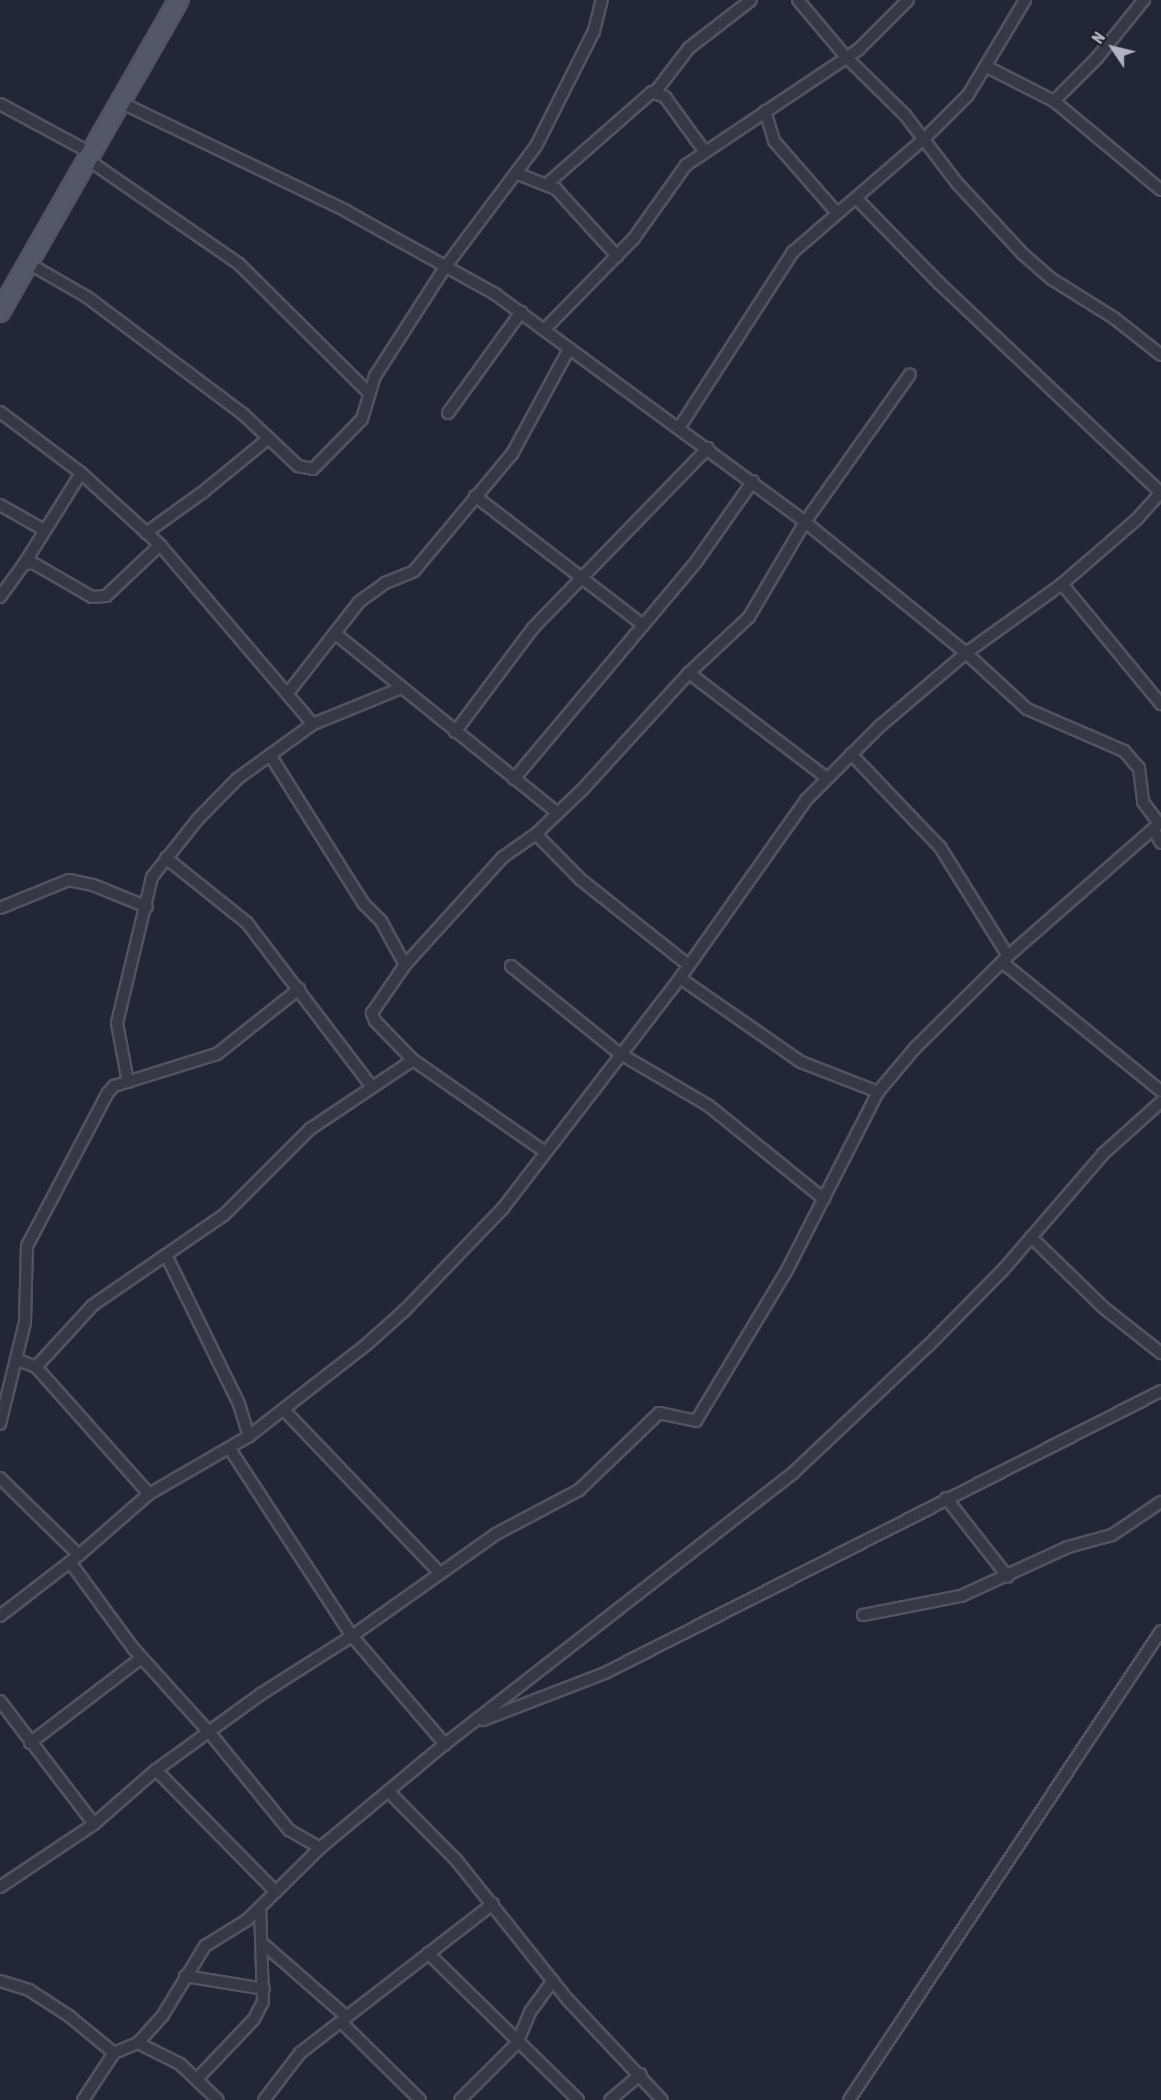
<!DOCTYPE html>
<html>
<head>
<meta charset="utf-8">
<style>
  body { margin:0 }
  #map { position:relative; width:1161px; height:2100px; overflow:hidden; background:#222735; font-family:"Asap Condensed",sans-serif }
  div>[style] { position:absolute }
  .roads { filter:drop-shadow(2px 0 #4f5460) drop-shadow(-2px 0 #4f5460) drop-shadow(0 2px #4f5460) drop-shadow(0 -2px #4f5460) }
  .street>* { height:10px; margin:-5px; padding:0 5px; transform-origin:5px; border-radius:5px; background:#353946 }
  .primary>* { height:18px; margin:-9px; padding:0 9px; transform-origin:9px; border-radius:9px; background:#535866 }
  span { translate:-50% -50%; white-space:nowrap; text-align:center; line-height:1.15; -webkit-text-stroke:4.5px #1a1f2a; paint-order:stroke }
  .north { position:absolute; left:1083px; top:18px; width:60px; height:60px; -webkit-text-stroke:4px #1a1f2a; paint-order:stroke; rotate:305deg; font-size:16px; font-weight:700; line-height:24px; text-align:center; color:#afb4c2 }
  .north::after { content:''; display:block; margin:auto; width:21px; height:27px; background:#afb4c2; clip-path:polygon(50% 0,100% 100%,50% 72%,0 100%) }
</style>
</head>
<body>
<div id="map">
  <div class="roads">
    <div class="street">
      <div style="left:798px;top:0;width:75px;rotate:49.9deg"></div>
      <div style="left:846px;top:57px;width:83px;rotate:44.5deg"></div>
      <div style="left:905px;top:115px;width:86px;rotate:52.6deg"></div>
      <div style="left:957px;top:183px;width:98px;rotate:47.1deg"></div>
      <div style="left:1024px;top:255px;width:35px;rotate:41deg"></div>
      <div style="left:1050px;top:278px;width:75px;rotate:32deg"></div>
      <div style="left:1114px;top:318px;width:60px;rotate:38.2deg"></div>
      <div style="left:987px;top:67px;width:75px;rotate:26.9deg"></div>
      <div style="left:1054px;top:101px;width:139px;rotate:39.8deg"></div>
      <div style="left:656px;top:91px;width:54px;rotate:-52.5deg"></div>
      <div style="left:689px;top:48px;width:78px;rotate:-37.7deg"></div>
      <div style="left:1054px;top:101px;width:61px;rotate:-45deg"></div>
      <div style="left:1097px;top:58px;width:75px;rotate:-51deg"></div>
      <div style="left:120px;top:102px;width:251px;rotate:25.7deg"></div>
      <div style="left:346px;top:211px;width:171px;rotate:29.1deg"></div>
      <div style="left:495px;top:294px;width:385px;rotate:36.3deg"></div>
      <div style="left:805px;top:522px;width:208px;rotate:39.1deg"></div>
      <div style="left:966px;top:653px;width:83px;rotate:42.6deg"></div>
      <div style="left:1027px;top:709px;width:106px;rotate:23.4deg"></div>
      <div style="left:1124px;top:751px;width:23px;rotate:49deg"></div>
      <div style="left:1139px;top:768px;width:34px;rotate:83deg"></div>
      <div style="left:1143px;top:802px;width:26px;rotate:53deg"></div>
      <div style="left:0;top:104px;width:103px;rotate:28.3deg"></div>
      <div style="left:765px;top:111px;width:31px;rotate:73deg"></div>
      <div style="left:774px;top:141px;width:96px;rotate:48.8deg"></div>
      <div style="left:87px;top:159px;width:185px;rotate:34.6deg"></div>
      <div style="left:239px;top:264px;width:182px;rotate:44.8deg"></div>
      <div style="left:518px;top:174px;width:41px;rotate:21.5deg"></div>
      <div style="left:556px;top:189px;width:91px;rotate:47.7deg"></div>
      <div style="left:547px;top:184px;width:140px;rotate:-41.2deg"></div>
      <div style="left:652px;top:92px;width:14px;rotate:21deg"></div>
      <div style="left:665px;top:97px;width:68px;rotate:54deg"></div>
      <div style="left:856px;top:198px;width:119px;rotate:45.7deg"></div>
      <div style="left:939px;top:283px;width:306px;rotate:43.4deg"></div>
      <div style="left:28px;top:263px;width:68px;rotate:30deg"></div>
      <div style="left:87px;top:297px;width:195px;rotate:36.9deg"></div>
      <div style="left:243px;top:414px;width:76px;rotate:43.4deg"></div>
      <div style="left:298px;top:466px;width:15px;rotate:11deg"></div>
      <div style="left:313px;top:469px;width:70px;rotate:-45.6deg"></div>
      <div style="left:362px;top:419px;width:45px;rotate:-73.2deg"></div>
      <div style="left:375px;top:376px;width:131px;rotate:-57.2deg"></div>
      <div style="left:446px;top:266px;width:150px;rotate:-53.1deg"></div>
      <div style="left:536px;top:146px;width:129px;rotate:-63.2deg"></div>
      <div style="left:594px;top:31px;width:32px;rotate:-76deg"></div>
      <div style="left:545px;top:329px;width:127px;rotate:-45.6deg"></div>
      <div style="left:634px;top:238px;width:90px;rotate:-54.5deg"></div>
      <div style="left:686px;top:165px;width:208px;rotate:-33.8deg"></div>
      <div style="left:859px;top:49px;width:69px;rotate:-45deg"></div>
      <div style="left:0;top:412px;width:101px;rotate:37deg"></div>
      <div style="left:81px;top:473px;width:107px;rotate:42.3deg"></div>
      <div style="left:160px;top:545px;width:235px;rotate:49.5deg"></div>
      <div style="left:448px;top:413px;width:125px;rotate:-54.1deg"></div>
      <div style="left:679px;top:428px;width:210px;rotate:-57.1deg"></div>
      <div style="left:793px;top:252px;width:174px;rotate:-40.8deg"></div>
      <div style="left:925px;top:138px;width:61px;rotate:-45deg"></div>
      <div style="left:968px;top:95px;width:111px;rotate:-59deg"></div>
      <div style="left:475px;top:496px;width:212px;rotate:37.5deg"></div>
      <div style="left:0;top:505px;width:51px;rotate:29.6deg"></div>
      <div style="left:146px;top:533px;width:70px;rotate:-35.7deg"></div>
      <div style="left:203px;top:492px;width:85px;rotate:-39.3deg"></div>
      <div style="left:24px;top:564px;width:107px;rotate:-57.9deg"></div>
      <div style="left:1062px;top:584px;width:156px;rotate:50.5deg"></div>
      <div style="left:0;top:597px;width:41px;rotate:-54deg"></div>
      <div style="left:24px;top:564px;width:9px;rotate:-6deg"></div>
      <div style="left:33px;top:563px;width:68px;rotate:30deg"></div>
      <div style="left:92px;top:597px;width:14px;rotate:-4deg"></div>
      <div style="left:106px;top:596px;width:74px;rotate:-43.4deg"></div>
      <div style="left:337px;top:635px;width:282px;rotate:38.9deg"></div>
      <div style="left:689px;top:673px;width:173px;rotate:37.3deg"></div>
      <div style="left:288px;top:693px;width:115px;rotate:-52deg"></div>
      <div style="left:359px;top:602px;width:32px;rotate:-36deg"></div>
      <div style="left:385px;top:583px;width:31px;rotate:-22deg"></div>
      <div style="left:414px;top:571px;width:153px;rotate:-50.1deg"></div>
      <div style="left:512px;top:454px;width:119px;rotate:-61.5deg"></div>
      <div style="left:455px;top:732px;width:130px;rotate:-53.1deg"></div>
      <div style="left:533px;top:628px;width:251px;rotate:-45.8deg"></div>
      <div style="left:851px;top:754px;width:129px;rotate:46.3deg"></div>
      <div style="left:940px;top:847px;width:128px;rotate:58deg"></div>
      <div style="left:270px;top:755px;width:176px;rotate:57.8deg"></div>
      <div style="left:364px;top:904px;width:24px;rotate:45deg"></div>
      <div style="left:381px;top:921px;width:50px;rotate:61.4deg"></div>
      <div style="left:514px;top:779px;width:283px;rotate:-50deg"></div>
      <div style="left:696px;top:562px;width:99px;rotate:-54.9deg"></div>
      <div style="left:1153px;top:829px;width:16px;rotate:60deg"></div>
      <div style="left:536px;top:834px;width:63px;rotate:45.6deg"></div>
      <div style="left:580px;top:879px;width:138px;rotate:38.5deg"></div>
      <div style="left:166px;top:858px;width:104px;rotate:38.7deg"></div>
      <div style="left:247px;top:923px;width:206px;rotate:52.7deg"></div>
      <div style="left:0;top:908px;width:74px;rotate:-22.1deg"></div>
      <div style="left:69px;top:880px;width:25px;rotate:12deg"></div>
      <div style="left:93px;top:885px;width:58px;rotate:22.2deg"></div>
      <div style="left:1002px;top:962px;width:205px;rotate:39.1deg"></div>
      <div style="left:511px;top:966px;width:139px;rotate:38.9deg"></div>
      <div style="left:619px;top:1053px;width:104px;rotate:30.5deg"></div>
      <div style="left:709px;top:1106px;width:148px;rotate:39deg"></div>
      <div style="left:680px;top:978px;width:147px;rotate:34.8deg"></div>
      <div style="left:801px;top:1062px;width:83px;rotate:21.3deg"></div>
      <div style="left:128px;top:1082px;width:60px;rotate:-100.6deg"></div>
      <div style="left:117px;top:1023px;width:150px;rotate:-76.5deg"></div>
      <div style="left:152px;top:877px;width:74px;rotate:-51.6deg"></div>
      <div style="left:198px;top:819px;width:56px;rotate:-45.7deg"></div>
      <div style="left:237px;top:779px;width:94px;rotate:-35.9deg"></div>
      <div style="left:313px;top:724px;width:95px;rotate:-22.2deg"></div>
      <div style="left:545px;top:1152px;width:161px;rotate:-145.1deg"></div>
      <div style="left:413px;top:1060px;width:54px;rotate:-134.3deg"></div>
      <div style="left:375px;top:1021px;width:9px;rotate:-111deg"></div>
      <div style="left:372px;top:1013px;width:58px;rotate:-55.5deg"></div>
      <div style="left:405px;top:965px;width:146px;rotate:-47.8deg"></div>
      <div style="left:503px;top:857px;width:40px;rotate:-34.9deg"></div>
      <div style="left:536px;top:834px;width:65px;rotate:-43.8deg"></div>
      <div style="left:583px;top:789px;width:157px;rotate:-47.6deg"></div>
      <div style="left:689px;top:673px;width:82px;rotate:-43deg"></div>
      <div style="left:749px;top:617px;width:110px;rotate:-59.5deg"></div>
      <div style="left:805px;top:522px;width:181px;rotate:-54.6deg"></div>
      <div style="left:1031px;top:1237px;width:102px;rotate:44.2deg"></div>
      <div style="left:1104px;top:1308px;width:73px;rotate:38.3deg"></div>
      <div style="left:166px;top:1255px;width:166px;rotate:63.9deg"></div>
      <div style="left:239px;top:1404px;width:34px;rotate:73deg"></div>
      <div style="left:18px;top:1360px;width:19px;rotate:21deg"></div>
      <div style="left:36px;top:1367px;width:170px;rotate:48.3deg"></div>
      <div style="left:36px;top:1367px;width:84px;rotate:-47.4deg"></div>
      <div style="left:93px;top:1305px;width:159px;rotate:-34.5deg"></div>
      <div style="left:224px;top:1215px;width:122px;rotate:-45deg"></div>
      <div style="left:310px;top:1129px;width:124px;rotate:-33.8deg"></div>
      <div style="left:284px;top:1410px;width:224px;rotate:46.3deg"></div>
      <div style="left:0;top:1424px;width:105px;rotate:-76.2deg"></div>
      <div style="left:25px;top:1322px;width:76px;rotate:-88.5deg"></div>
      <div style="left:27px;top:1246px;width:172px;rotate:-62.2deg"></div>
      <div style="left:107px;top:1094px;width:11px;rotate:-49deg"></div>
      <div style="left:114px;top:1086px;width:108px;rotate:-17.3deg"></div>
      <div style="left:217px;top:1054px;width:105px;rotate:-38.4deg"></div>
      <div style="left:230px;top:1449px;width:223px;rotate:56.9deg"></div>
      <div style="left:352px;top:1636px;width:143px;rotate:49.3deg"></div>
      <div style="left:0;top:1478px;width:110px;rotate:44.3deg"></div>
      <div style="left:946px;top:1498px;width:100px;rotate:51.9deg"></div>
      <div style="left:70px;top:1562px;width:107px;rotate:53.8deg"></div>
      <div style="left:133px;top:1648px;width:113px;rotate:47.9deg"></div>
      <div style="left:209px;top:1732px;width:127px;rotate:50.8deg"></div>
      <div style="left:289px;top:1830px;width:36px;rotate:30deg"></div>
      <div style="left:863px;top:1615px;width:100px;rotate:-11deg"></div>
      <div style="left:961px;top:1596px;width:118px;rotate:-24.6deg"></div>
      <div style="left:1068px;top:1547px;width:46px;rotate:-15.3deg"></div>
      <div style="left:1112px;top:1535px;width:59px;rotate:-34deg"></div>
      <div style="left:0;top:1616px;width:100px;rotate:-37.7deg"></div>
      <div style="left:79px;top:1555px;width:93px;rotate:-41.1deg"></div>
      <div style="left:149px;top:1494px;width:116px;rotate:-30.1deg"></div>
      <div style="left:249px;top:1436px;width:148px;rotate:-37.9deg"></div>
      <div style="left:366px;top:1345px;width:52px;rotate:-41.9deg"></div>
      <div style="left:405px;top:1310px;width:141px;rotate:-46.1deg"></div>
      <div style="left:503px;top:1208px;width:290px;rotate:-52.4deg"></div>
      <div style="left:680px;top:978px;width:218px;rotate:-54.7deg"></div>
      <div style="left:806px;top:800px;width:105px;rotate:-45deg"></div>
      <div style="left:880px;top:726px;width:113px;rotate:-40.3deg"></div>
      <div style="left:966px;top:653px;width:118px;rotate:-35.7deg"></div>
      <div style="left:1062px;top:584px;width:99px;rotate:-40.9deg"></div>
      <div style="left:1137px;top:519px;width:36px;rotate:-48deg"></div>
      <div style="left:0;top:1701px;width:155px;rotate:52.6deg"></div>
      <div style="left:483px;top:1720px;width:131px;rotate:-21.1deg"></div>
      <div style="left:605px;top:1673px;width:623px;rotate:-26.89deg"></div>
      <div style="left:30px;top:1743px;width:140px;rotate:-37.4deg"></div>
      <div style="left:156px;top:1770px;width:171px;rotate:45.5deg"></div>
      <div style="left:388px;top:1791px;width:98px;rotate:45.4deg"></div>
      <div style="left:457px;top:1861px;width:178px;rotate:51.4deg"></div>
      <div style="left:568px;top:2000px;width:137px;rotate:46.8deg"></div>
      <div style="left:0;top:1887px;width:113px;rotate:-33.8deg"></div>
      <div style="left:94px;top:1824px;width:82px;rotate:-41.1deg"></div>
      <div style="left:156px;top:1770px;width:130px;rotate:-35.9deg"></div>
      <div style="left:261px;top:1694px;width:108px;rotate:-32.5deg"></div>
      <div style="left:352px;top:1636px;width:176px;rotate:-35.3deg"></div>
      <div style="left:496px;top:1534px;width:94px;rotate:-27.9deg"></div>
      <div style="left:579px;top:1490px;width:111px;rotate:-43.9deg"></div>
      <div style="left:659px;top:1413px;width:38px;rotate:12deg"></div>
      <div style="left:696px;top:1421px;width:176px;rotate:-58.9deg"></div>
      <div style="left:787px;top:1270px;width:200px;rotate:-62.9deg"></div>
      <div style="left:878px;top:1092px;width:57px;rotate:-49.9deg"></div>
      <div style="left:915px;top:1048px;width:131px;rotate:-44.7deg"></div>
      <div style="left:1008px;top:956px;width:203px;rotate:-41.2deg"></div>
      <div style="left:261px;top:1942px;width:114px;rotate:41.1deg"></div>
      <div style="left:428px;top:1953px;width:210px;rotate:44.4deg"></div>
      <div style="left:185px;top:1976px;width:80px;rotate:9.3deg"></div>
      <div style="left:0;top:1981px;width:30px;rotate:17deg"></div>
      <div style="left:29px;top:1990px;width:48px;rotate:33deg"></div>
      <div style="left:69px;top:2016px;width:58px;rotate:39.4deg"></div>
      <div style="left:341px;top:2022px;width:111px;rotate:44.6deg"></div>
      <div style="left:138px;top:2043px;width:47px;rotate:26.6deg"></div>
      <div style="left:180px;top:2064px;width:52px;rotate:43.5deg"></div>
      <div style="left:198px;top:2078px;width:81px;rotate:-46.5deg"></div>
      <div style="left:254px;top:2019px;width:20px;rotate:-63deg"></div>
      <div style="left:263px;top:2001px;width:93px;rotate:-91.8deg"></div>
      <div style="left:83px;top:2100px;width:56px;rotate:-56.6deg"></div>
      <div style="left:114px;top:2053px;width:26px;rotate:-23deg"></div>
      <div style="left:138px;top:2043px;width:38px;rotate:-48deg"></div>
      <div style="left:163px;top:2015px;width:81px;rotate:-58.7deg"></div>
      <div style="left:205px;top:1946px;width:49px;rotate:-31.8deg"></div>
      <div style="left:247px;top:1920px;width:103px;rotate:-44.6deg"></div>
      <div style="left:320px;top:1848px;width:163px;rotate:-39.8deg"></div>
      <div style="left:445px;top:1744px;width:441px;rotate:-37.9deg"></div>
      <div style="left:793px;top:1473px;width:185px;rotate:-43.3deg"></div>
      <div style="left:928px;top:1346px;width:107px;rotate:-45.4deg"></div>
      <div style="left:1003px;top:1270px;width:153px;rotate:-49.2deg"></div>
      <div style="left:1103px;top:1154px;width:78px;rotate:-41.9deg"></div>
      <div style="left:264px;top:2100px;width:59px;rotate:-52.5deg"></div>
      <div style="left:300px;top:2053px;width:244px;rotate:-37.7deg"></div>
      <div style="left:460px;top:2100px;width:81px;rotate:-45deg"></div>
      <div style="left:517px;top:2043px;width:34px;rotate:-67deg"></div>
      <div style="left:530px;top:2012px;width:39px;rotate:-54deg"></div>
      <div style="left:610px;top:2100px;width:40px;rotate:-40deg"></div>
      <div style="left:849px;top:2100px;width:563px;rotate:-56.37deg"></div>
    </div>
    <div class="primary">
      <div style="left:0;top:312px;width:360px;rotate:-60.2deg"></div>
    </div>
  </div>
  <div class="north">N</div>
</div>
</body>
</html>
